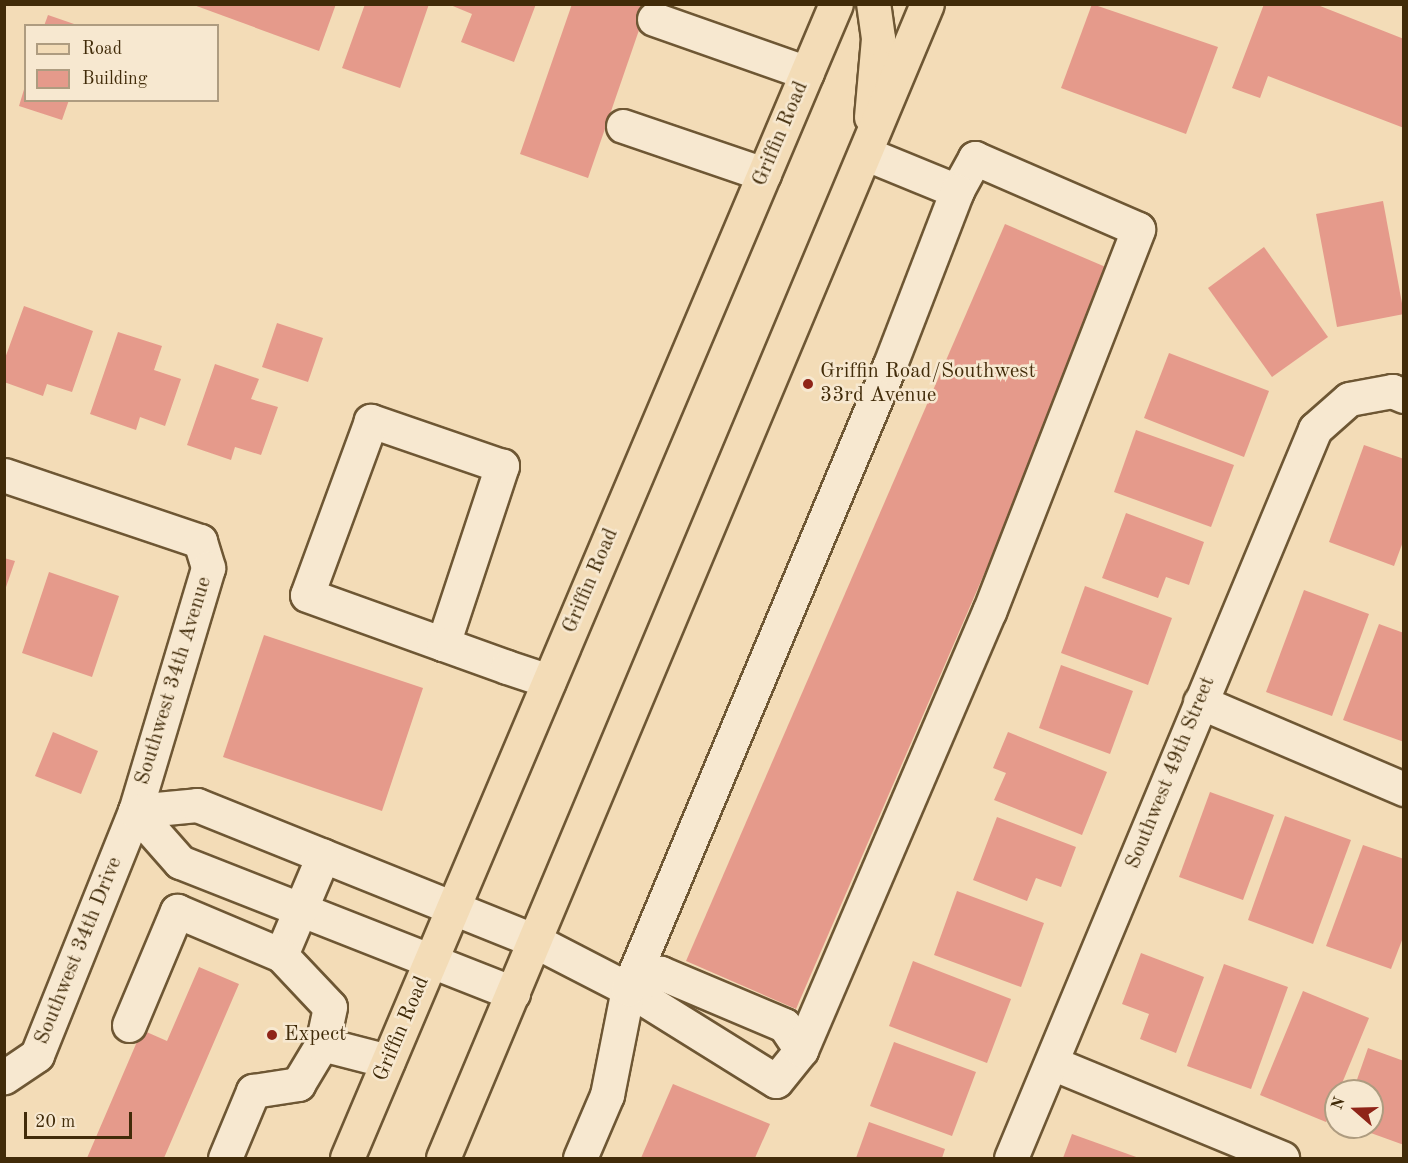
<!DOCTYPE html>
<html>
<head>
<meta charset="utf-8">
<style>
  body { margin:0 }
  #map { position:relative; width:1408px; height:1163px; overflow:hidden; background:#f3dcb7; font-family:"Old Standard TT",serif }
  div>[style] { position:absolute }
  .building>* { inset:0; background:#e59a8b }
  .roads { filter:drop-shadow(2px 0 #6e5734) drop-shadow(-2px 0 #6e5734) drop-shadow(0 2px #6e5734) drop-shadow(0 -2px #6e5734) }
  .minor>* { height:33px; margin:-16.5px; padding:0 16.5px; transform-origin:16.5px; border-radius:16.5px; background:#f7e8d0 }
  .major>* { height:33px; margin:-16.5px; padding:0 16.5px; transform-origin:16.5px; border-radius:16.5px; background:#f3dcb7 }
  .dots>* { width:16px; height:16px; translate:-50% -50%; box-sizing:border-box; border:3px solid #f7e8d0; border-radius:50% }
  span { translate:-50% -50%; white-space:nowrap; text-align:center; line-height:1.15; -webkit-text-stroke:5px #f7e8d0; paint-order:stroke }
  .street-label { font-size:21px; color:#412b09 }
  .poi-label { font-size:21px; color:#412b09 }
  .left { translate:0 -50%; text-align:left }
  .frame { position:absolute; inset:0; border:6px solid #412b09; pointer-events:none }
  .legend { position:absolute; left:24px; top:24px; width:195px; height:78px; box-sizing:border-box; background:#f7e8d0; border:2px solid #ae9c80; margin:0; padding:8px 10px; list-style:none; font-size:18px; color:#412b09 }
  .legend li { display:flex; align-items:center; gap:12px; height:30px }
  .legend b { width:30px; border:2px solid #ae9c80 }
  .north { position:absolute; left:1324px; top:1079px; width:60px; height:60px; box-sizing:border-box; background:#f7e8d0; border:2px solid #ae9c80; border-radius:50%; rotate:290deg; font-size:16px; font-weight:700; line-height:24px; text-align:center; color:#412b09 }
  .north::after { content:''; display:block; margin:auto; width:21px; height:27px; background:#8f2418; clip-path:polygon(50% 0,100% 100%,50% 72%,0 100%) }
  .scale { position:absolute; left:24px; top:1112px; width:108px; height:27px; box-sizing:border-box; border:3px solid #412b09; border-top:0; padding-left:8px; font-size:18px; line-height:21px; white-space:nowrap; color:#412b09; -webkit-text-stroke:4px #f7e8d0; paint-order:stroke }
</style>
</head>
<body>
<div id="map">
  <div class="building">
    <div style="clip-path:polygon(191px 4px,336px 4px,319px 51px)"></div>
    <div style="clip-path:polygon(365px 4px,429px 4px,400px 88px,342px 68px)"></div>
    <div style="clip-path:polygon(448px 4px,536px 4px,514px 62px,461px 42px,472px 14px)"></div>
    <div style="clip-path:polygon(572px 4px,648px 4px,588px 178px,520px 154px)"></div>
    <div style="clip-path:polygon(1092px 4px,1218px 47px,1186px 134px,1061px 88px)"></div>
    <div style="clip-path:polygon(1264px 4px,1315px 4px,1404px 39px,1404px 128px,1268px 76px,1260px 98px,1232px 88px)"></div>
    <div style="clip-path:polygon(48px 15px,77px 25px,77px 26px,44px 26px)"></div>
    <div style="clip-path:polygon(25px 86px,26px 100px,69px 100px,62px 120px,19px 106px)"></div>
    <div style="clip-path:polygon(1383px 201px,1404px 314px,1337px 327px,1316px 214px)"></div>
    <div style="clip-path:polygon(1005px 224px,1115px 271px,796px 1009px,686px 961px)"></div>
    <div style="clip-path:polygon(1264px 247px,1328px 337px,1272px 377px,1208px 288px)"></div>
    <div style="clip-path:polygon(24px 306px,93px 331px,72px 392px,47px 384px,43px 396px,4px 382px,4px 361px)"></div>
    <div style="clip-path:polygon(277px 323px,323px 338px,308px 382px,262px 367px)"></div>
    <div style="clip-path:polygon(118px 332px,162px 346px,154px 370px,181px 379px,165px 426px,140px 417px,136px 430px,90px 414px)"></div>
    <div style="clip-path:polygon(1169px 353px,1269px 391px,1244px 457px,1144px 418px)"></div>
    <div style="clip-path:polygon(215px 364px,259px 379px,251px 399px,278px 407px,261px 455px,235px 447px,231px 460px,187px 445px)"></div>
    <div style="clip-path:polygon(1136px 430px,1234px 465px,1211px 527px,1114px 492px)"></div>
    <div style="clip-path:polygon(1364px 445px,1404px 459px,1404px 539px,1394px 566px,1329px 542px)"></div>
    <div style="clip-path:polygon(1126px 513px,1204px 542px,1189px 585px,1166px 577px,1158px 598px,1102px 578px)"></div>
    <div style="clip-path:polygon(4px 558px,15px 561px,5px 590px,4px 590px)"></div>
    <div style="clip-path:polygon(49px 572px,119px 596px,92px 677px,22px 653px)"></div>
    <div style="clip-path:polygon(1085px 586px,1172px 618px,1148px 685px,1061px 653px)"></div>
    <div style="clip-path:polygon(1304px 590px,1369px 614px,1332px 716px,1266px 692px)"></div>
    <div style="clip-path:polygon(1379px 624px,1404px 633px,1404px 742px,1343px 720px)"></div>
    <div style="clip-path:polygon(264px 635px,423px 688px,382px 811px,223px 757px)"></div>
    <div style="clip-path:polygon(1061px 665px,1133px 691px,1110px 754px,1039px 728px)"></div>
    <div style="clip-path:polygon(53px 732px,98px 751px,81px 794px,35px 776px)"></div>
    <div style="clip-path:polygon(1008px 732px,1107px 772px,1082px 835px,994px 800px,1006px 773px,993px 768px)"></div>
    <div style="clip-path:polygon(1210px 792px,1274px 815px,1243px 900px,1179px 877px)"></div>
    <div style="clip-path:polygon(1285px 816px,1351px 840px,1313px 944px,1248px 920px)"></div>
    <div style="clip-path:polygon(997px 817px,1076px 847px,1061px 887px,1036px 878px,1027px 901px,973px 880px)"></div>
    <div style="clip-path:polygon(1363px 845px,1404px 859px,1404px 935px,1391px 969px,1326px 946px)"></div>
    <div style="clip-path:polygon(957px 891px,1044px 923px,1021px 987px,934px 955px)"></div>
    <div style="clip-path:polygon(1141px 953px,1204px 977px,1176px 1053px,1140px 1039px,1149px 1014px,1122px 1004px)"></div>
    <div style="clip-path:polygon(913px 961px,1011px 999px,987px 1063px,889px 1026px)"></div>
    <div style="clip-path:polygon(1224px 964px,1288px 987px,1251px 1089px,1187px 1066px)"></div>
    <div style="clip-path:polygon(199px 967px,239px 984px,164px 1158px,87px 1158px,142px 1030px,167px 1041px)"></div>
    <div style="clip-path:polygon(1303px 991px,1369px 1018px,1326px 1122px,1260px 1095px)"></div>
    <div style="clip-path:polygon(894px 1042px,976px 1072px,952px 1136px,870px 1106px)"></div>
    <div style="clip-path:polygon(1368px 1048px,1404px 1061px,1404px 1145px,1368px 1132px,1376px 1108px,1372px 1106px,1372px 1091px,1353px 1091px)"></div>
    <div style="clip-path:polygon(673px 1084px,770px 1124px,755px 1158px,641px 1158px)"></div>
    <div style="clip-path:polygon(869px 1122px,945px 1149px,942px 1158px,856px 1158px)"></div>
    <div style="clip-path:polygon(1072px 1134px,1139px 1158px,1063px 1158px)"></div>
  </div>
  <div class="roads">
    <div class="minor">
      <div style="left:654px;top:19px;width:162px;rotate:19.4deg"></div>
      <div style="left:623px;top:126px;width:149px;rotate:18.8deg"></div>
      <div style="left:4px;top:475px;width:207px;rotate:18.6deg"></div>
      <div style="left:200px;top:541px;width:28px;rotate:73deg"></div>
      <div style="left:208px;top:568px;width:254px;rotate:106.7deg"></div>
      <div style="left:135px;top:811px;width:263px;rotate:111.9deg"></div>
      <div style="left:37px;top:1055px;width:40px;rotate:146deg"></div>
      <div style="left:443px;top:644px;width:188px;rotate:-71.7deg"></div>
      <div style="left:502px;top:466px;width:139px;rotate:-161deg"></div>
      <div style="left:371px;top:421px;width:185px;rotate:110.2deg"></div>
      <div style="left:307px;top:595px;width:145px;rotate:19.8deg"></div>
      <div style="left:443px;top:644px;width:68px;rotate:19.8deg"></div>
      <div style="left:507px;top:667px;width:44px;rotate:18.4deg"></div>
      <div style="left:1200px;top:702px;width:222px;rotate:23.1deg"></div>
      <div style="left:135px;top:811px;width:62px;rotate:-5.5deg"></div>
      <div style="left:197px;top:805px;width:364px;rotate:21.9deg"></div>
      <div style="left:535px;top:941px;width:105px;rotate:27.3deg"></div>
      <div style="left:628px;top:989px;width:174px;rotate:31.9deg"></div>
      <div style="left:776px;top:1081px;width:40px;rotate:-51deg"></div>
      <div style="left:801px;top:1050px;width:30px;rotate:-124deg"></div>
      <div style="left:784px;top:1025px;width:134px;rotate:-157.1deg"></div>
      <div style="left:661px;top:973px;width:37px;rotate:154deg"></div>
      <div style="left:135px;top:811px;width:68px;rotate:48.6deg"></div>
      <div style="left:180px;top:862px;width:358px;rotate:21.5deg"></div>
      <div style="left:281px;top:955px;width:108px;rotate:-67deg"></div>
      <div style="left:129px;top:1025px;width:124px;rotate:-67.2deg"></div>
      <div style="left:177px;top:911px;width:113px;rotate:22.9deg"></div>
      <div style="left:281px;top:955px;width:71px;rotate:46.7deg"></div>
      <div style="left:330px;top:1007px;width:38px;rotate:102deg"></div>
      <div style="left:801px;top:1050px;width:477px;rotate:-66.8deg"></div>
      <div style="left:989px;top:612px;width:411px;rotate:-68.7deg"></div>
      <div style="left:1138px;top:229px;width:178px;rotate:-156.5deg"></div>
      <div style="left:975px;top:158px;width:38px;rotate:119deg"></div>
      <div style="left:957px;top:191px;width:97px;rotate:-157.7deg"></div>
      <div style="left:1052px;top:1063px;width:249px;rotate:22.4deg"></div>
      <div style="left:225px;top:1158px;width:73px;rotate:-67.3deg"></div>
      <div style="left:253px;top:1091px;width:46px;rotate:-8.8deg"></div>
      <div style="left:298px;top:1084px;width:47px;rotate:-59deg"></div>
      <div style="left:322px;top:1044px;width:68px;rotate:14.4deg"></div>
      <div style="left:580px;top:1158px;width:69px;rotate:-66.8deg"></div>
      <div style="left:607px;top:1095px;width:108px;rotate:-78.8deg"></div>
      <div style="left:628px;top:989px;width:675px;rotate:-67.24deg"></div>
      <div style="left:889px;top:367px;width:189px;rotate:-68.9deg"></div>
      <div style="left:1011px;top:1158px;width:790px;rotate:-67.36deg"></div>
      <div style="left:1315px;top:429px;width:45px;rotate:-41.4deg"></div>
      <div style="left:1349px;top:399px;width:44px;rotate:-10.5deg"></div>
      <div style="left:1392px;top:391px;width:13px;rotate:23deg"></div>
    </div>
    <div class="major">
      <div style="left:871px;top:117px;width:79px;rotate:-84.9deg"></div>
      <div style="left:878px;top:38px;width:34px;rotate:-98deg"></div>
      <div style="left:347px;top:1158px;width:1253px;rotate:-67.04deg"></div>
      <div style="left:443px;top:1158px;width:1251px;rotate:-67.25deg"></div>
    </div>
  </div>
  <div class="dots">
    <div style="left:808px;top:384px;background:#8f2418"></div>
    <div style="left:272px;top:1035px;background:#8f2418"></div>
  </div>
  <div class="street-label">
    <span style="left:781px;top:134px;rotate:-67deg">Griffin Road</span>
    <span style="left:591px;top:581px;rotate:-67deg">Griffin Road</span>
    <span style="left:174px;top:681px;rotate:-73deg">Southwest 34th Avenue</span>
    <span style="left:1171px;top:773px;rotate:-68deg">Southwest 49th Street</span>
    <span style="left:79px;top:951px;rotate:-68deg">Southwest 34th Drive</span>
    <span style="left:402px;top:1029px;rotate:-67deg">Griffin Road</span>
  </div>
  <div class="poi-label">
    <span class="left" style="left:820px;top:384px">Griffin Road/Southwest<br>33rd Avenue</span>
    <span class="left" style="left:284px;top:1035px">Expect</span>
  </div>
  <div class="frame"></div>
  <ul class="legend">
  <li><b style="height:8px;background:#f3dcb7"></b>Road</li>
  <li><b style="height:16px;background:#e59a8b"></b>Building</li>
  </ul>
  <div class="north">N</div>
  <div class="scale">20 m</div>
</div>
</body>
</html>
